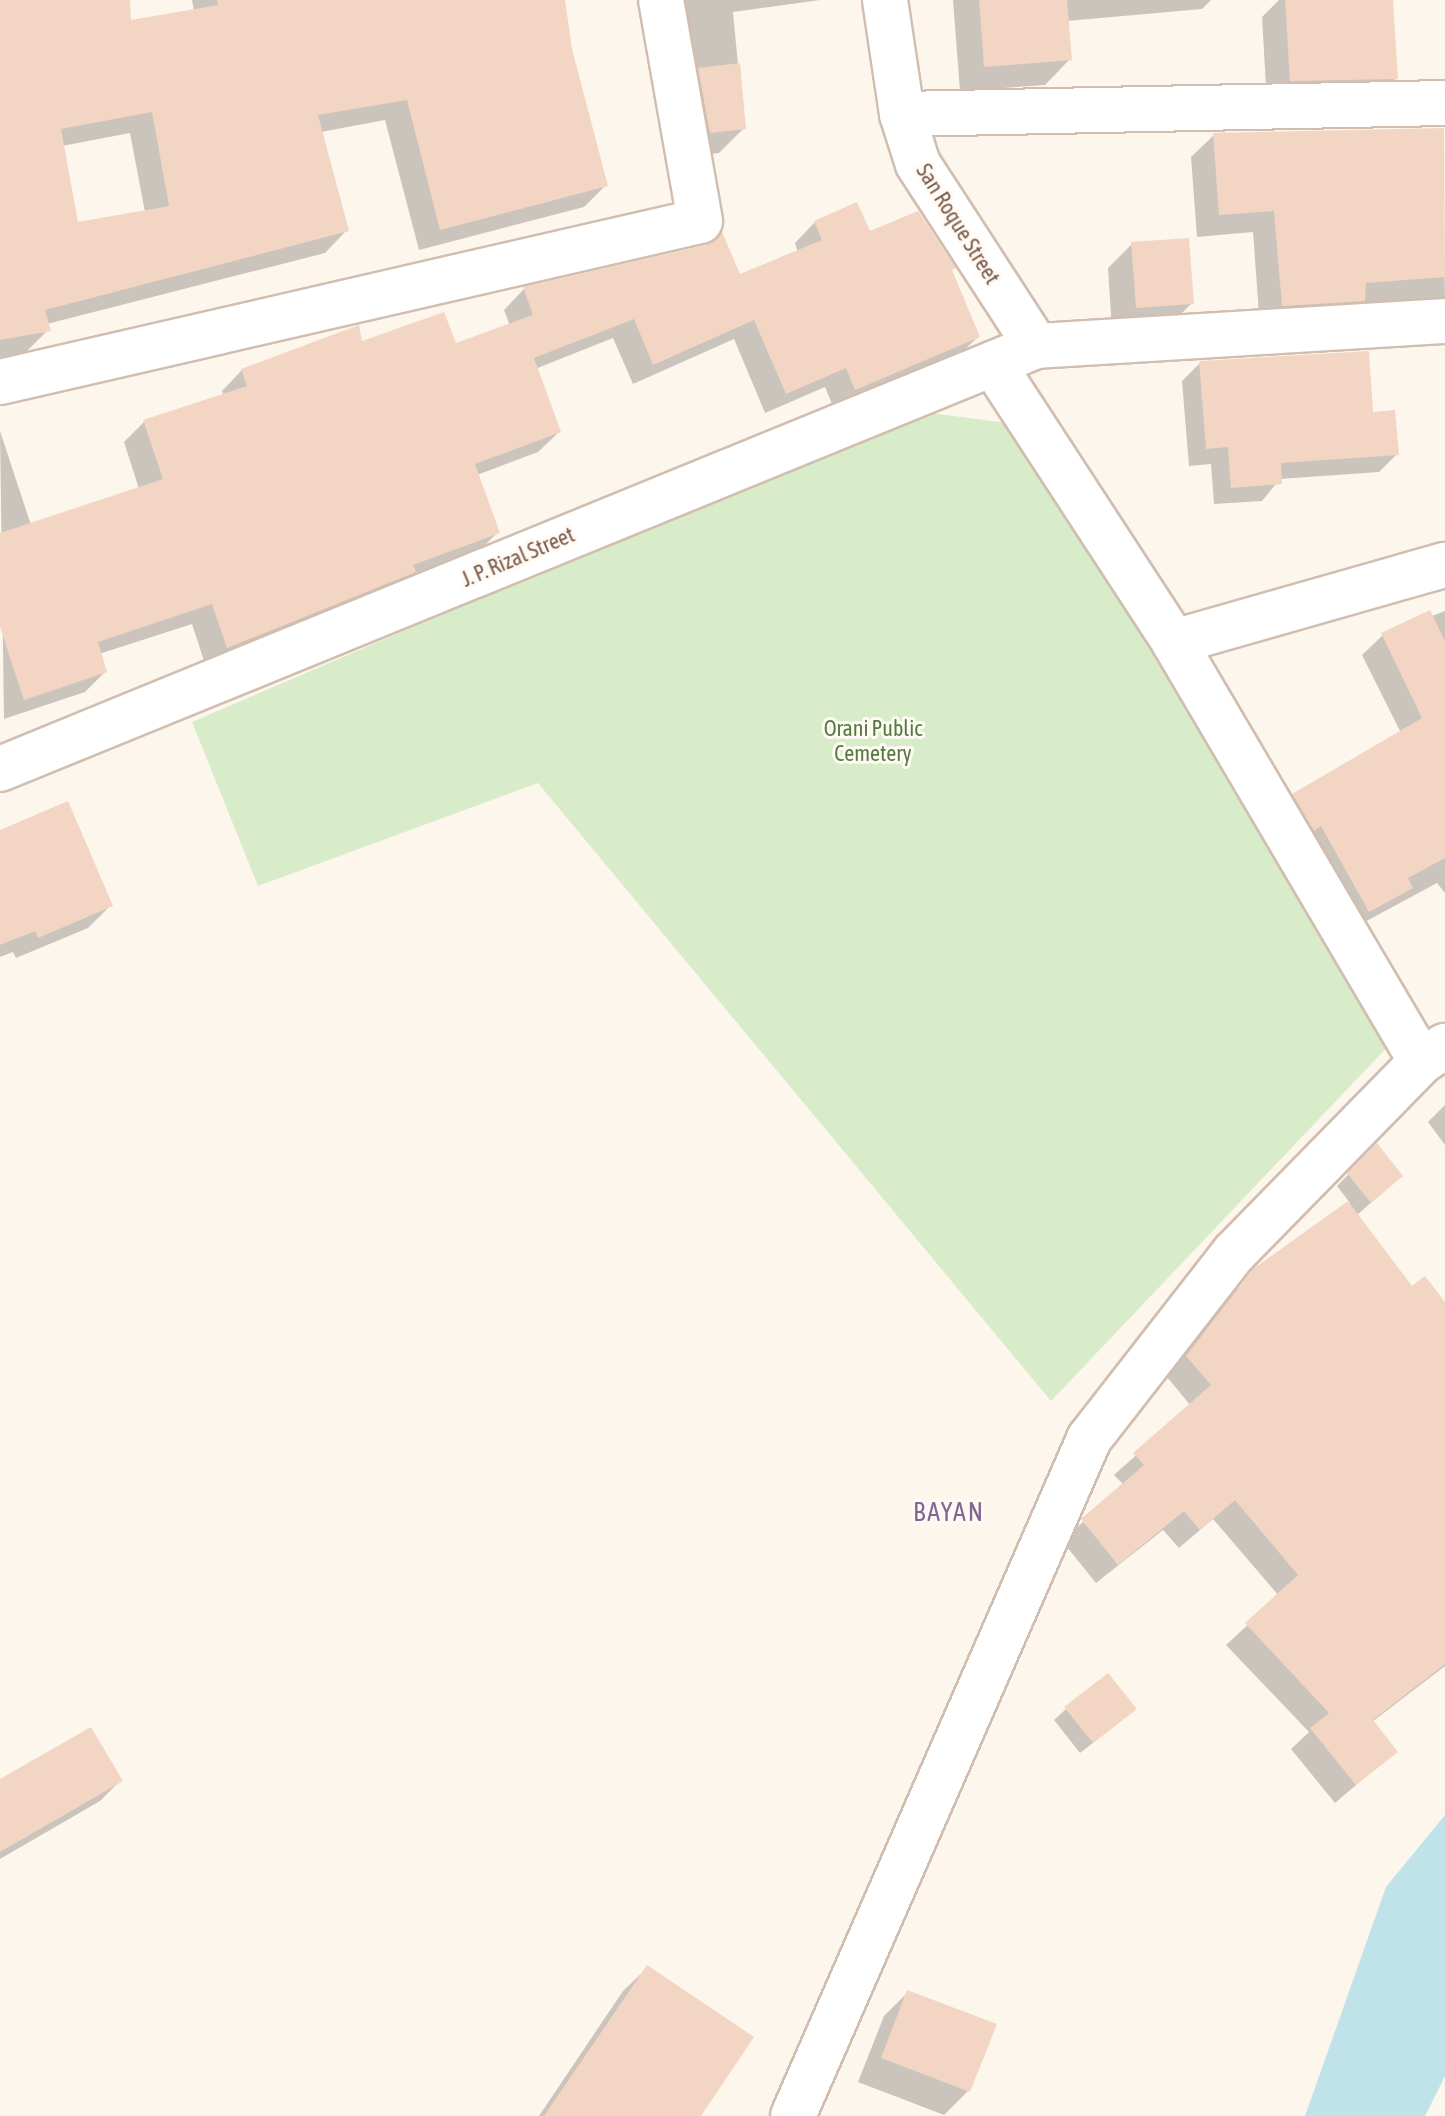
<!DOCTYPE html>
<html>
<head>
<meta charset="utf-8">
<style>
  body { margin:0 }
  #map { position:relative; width:1445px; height:2116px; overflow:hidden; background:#fdf6ec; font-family:"Asap Condensed",sans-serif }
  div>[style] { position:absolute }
  .green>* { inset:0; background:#d8ecc9 }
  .water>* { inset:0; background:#bfe3e8 }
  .shadow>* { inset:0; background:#0003 }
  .building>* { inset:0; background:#f3d5c3 }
  .roads { filter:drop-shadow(2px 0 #d1beb0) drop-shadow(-2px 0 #d1beb0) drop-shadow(0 2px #d1beb0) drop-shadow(0 -2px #d1beb0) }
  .street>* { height:44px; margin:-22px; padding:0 22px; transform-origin:22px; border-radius:22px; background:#fff }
  .secondary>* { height:44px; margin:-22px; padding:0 22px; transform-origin:22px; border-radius:22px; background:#fff }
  span { translate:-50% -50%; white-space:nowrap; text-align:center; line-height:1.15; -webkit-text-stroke:6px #fffaf3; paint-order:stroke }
  .street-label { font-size:22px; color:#7a5c4d }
  .park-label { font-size:22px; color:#537a41 }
  .quarter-label { font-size:26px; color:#846695; letter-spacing:2px }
</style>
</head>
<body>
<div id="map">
  <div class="green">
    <div style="clip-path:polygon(915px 411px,1015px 424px,1393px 1041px,1051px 1401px,538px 783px,258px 886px,192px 722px)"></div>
  </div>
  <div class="water">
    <div style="clip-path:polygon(1445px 1815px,1445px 2076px,1425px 2116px,1305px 2116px,1386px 1887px)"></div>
  </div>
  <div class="shadow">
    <div style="clip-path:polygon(evenodd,0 0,128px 0,129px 22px,194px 11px,192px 0,563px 0,570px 49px,606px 185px,584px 207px,419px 250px,385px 120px,321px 132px,346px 231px,325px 253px,47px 324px,48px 330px,26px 352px,0 357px,0 0,130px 133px,145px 212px,76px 224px,62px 146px,130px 133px)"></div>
    <div style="clip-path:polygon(658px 0,820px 0,733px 12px,744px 128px,719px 153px,685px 157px)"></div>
    <div style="clip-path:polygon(953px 0,1211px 0,1202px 9px,1067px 21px,1070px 59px,1045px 85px,960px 91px)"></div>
    <div style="clip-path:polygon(1279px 0,1391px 0,1396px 78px,1372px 102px,1267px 104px,1262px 17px)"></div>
    <div style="clip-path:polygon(1442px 130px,1445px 297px,1360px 303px,1341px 323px,1260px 328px,1253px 232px,1197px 237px,1191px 157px,1214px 135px)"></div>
    <div style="clip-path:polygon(815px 222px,869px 233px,950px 272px,978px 337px,957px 357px,834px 409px,825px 387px,765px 413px,734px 339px,633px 384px,613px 338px,535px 369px,559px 432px,538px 452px,477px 475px,497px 533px,477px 553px,206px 667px,192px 624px,99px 654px,105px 672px,85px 692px,4px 719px,0 431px,31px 525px,139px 489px,124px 442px,144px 422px,224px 396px,222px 391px,242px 370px,361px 344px,454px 345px,510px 326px,504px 310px,524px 289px,739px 276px,798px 252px,795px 243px)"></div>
    <div style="clip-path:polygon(1132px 244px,1192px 303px,1168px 327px,1112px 331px,1108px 268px)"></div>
    <div style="clip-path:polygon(1200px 363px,1371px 414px,1397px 454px,1379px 472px,1280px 479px,1262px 501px,1214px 504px,1211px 464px,1189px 466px,1182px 381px)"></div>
    <div style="clip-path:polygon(1445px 611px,1445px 893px,1437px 883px,1348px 931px,1273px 816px,1294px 796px,1401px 733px,1362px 655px,1383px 635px)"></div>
    <div style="clip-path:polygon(0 832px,111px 905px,88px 928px,16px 958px,13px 952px,0 957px)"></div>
    <div style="clip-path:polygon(1445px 1105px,1445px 1145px,1428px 1122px)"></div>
    <div style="clip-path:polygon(1376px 1146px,1401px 1176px,1356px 1216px,1412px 1289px,1445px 1306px,1445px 1666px,1372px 1722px,1396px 1751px,1335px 1803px,1291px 1749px,1309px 1732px,1226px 1645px,1279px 1596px,1213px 1519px,1179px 1548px,1163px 1530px,1096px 1583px,1062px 1541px,1124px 1485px,1114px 1475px,1191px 1406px,1167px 1377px,1233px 1292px,1350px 1203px,1337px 1186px)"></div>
    <div style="clip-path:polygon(1066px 1709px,1122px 1720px,1080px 1753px,1054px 1720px)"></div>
    <div style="clip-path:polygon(120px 1781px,100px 1801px,0 1859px,0 1806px)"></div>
    <div style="clip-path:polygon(647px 1968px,698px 2116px,539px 2116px,623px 1991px)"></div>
    <div style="clip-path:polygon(908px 1992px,968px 2091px,944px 2115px,858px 2082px,884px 2016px)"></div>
  </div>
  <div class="building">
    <div style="clip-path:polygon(evenodd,0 0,130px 0,131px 20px,218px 5px,217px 0,565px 0,572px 49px,608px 186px,440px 230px,407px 100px,318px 115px,349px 231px,45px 310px,51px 331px,0 340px,0 0,152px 112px,169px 206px,78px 222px,61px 129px,152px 112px)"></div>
    <div style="clip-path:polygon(979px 0,1067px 0,1072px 60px,984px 67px)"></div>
    <div style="clip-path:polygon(1285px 0,1393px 0,1398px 79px,1290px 81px)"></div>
    <div style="clip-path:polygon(740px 63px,746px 129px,710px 133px,698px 68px)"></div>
    <div style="clip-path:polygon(1444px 128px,1445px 277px,1366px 283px,1365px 301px,1282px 306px,1274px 211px,1219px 215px,1213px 133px)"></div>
    <div style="clip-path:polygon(857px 202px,870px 231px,918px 211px,956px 268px,952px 270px,980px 337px,855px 390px,846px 368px,786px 394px,754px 320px,653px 365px,634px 319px,534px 358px,561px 432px,475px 464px,500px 533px,413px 565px,416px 572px,227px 648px,212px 604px,98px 642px,107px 672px,24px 700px,0 627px,0 533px,163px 479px,143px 420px,247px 386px,241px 369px,359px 325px,362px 341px,444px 312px,456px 343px,533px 315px,523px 287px,706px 245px,722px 232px,740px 274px,822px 240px,814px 221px)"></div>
    <div style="clip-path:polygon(1189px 238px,1194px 304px,1136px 308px,1131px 242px)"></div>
    <div style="clip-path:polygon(1369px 351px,1373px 412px,1395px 410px,1399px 455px,1281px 463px,1282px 484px,1231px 488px,1228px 447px,1206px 449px,1199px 361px)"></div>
    <div style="clip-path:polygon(1430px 610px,1445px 641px,1445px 858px,1408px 878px,1413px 888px,1369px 912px,1321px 826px,1314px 831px,1292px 794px,1422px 718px,1381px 633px)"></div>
    <div style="clip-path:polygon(68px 801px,113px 906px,38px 938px,35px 931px,0 945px,0 830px)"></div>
    <div style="clip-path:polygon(1377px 1143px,1403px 1176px,1371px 1203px,1347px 1173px)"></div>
    <div style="clip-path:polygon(1348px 1201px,1412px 1286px,1425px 1276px,1445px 1302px,1445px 1664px,1373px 1720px,1398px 1752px,1356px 1785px,1310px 1728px,1329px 1713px,1245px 1623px,1298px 1575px,1235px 1500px,1200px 1530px,1184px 1511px,1118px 1565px,1081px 1519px,1144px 1465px,1133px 1453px,1211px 1385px,1186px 1356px,1253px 1269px)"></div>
    <div style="clip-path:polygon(1108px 1673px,1137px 1709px,1093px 1743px,1064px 1707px)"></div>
    <div style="clip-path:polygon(91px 1727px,123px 1781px,0 1852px,0 1779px)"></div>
    <div style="clip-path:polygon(647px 1965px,754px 2037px,701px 2116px,544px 2116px)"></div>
    <div style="clip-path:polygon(907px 1990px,997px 2024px,970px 2092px,881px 2058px)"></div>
  </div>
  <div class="roads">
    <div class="street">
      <div style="left:885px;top:0;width:115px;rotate:81.5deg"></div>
      <div style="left:902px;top:114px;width:52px;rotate:72.3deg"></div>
      <div style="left:918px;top:164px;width:217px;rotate:57deg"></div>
      <div style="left:902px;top:114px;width:543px;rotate:-1.16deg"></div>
      <div style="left:993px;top:364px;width:332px;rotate:56.9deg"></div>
      <div style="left:1174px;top:642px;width:487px;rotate:59.5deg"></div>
      <div style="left:0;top:382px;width:718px;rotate:-12.95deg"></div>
      <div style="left:700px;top:221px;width:224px;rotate:-100deg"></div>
      <div style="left:1174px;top:642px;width:282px;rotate:-15.9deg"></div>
      <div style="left:0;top:769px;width:1119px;rotate:-22.21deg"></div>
      <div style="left:1036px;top:346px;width:410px;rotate:-3.5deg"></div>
    </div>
    <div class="secondary">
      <div style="left:793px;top:2116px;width:739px;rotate:-66.38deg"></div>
      <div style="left:1089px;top:1439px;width:236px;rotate:-52.1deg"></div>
      <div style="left:1234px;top:1253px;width:267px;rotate:-45.6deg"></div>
      <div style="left:1421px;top:1062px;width:29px;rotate:-34deg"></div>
    </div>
  </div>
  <div class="street-label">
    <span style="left:958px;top:224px;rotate:58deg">San Roque Street</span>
    <span style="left:518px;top:557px;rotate:-23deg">J. P. Rizal Street</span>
  </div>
  <div class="park-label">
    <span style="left:873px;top:741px">Orani Public<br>Cemetery</span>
  </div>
  <div class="quarter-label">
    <span style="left:949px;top:1513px">BAYAN</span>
  </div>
</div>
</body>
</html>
